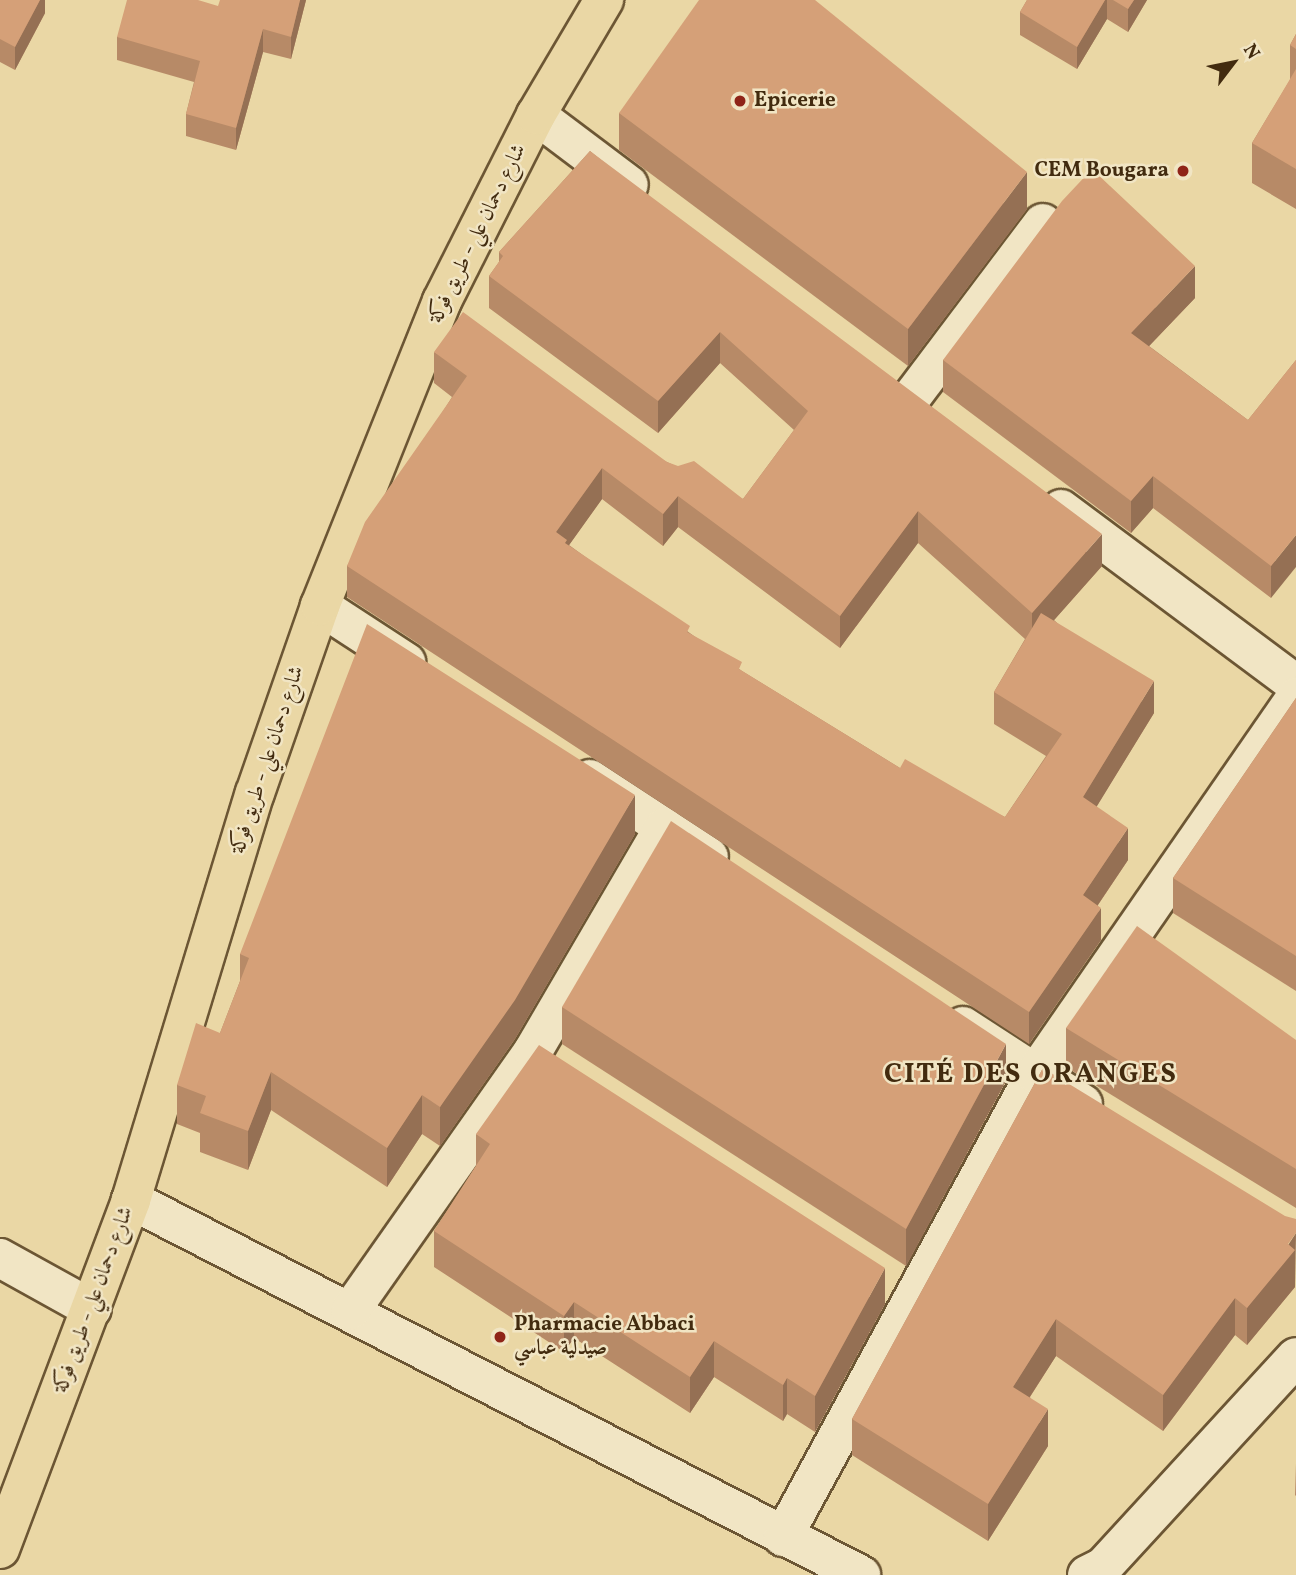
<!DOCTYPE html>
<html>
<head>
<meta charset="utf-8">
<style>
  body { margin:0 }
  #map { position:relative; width:1296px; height:1575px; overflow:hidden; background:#ead7a5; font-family:Vollkorn,Amiri,serif }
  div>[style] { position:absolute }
  .roads { filter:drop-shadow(2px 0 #6c5634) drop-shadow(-2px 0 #6c5634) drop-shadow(0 2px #6c5634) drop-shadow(0 -2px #6c5634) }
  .minor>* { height:38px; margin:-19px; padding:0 19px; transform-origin:19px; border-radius:19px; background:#f1e5c4 }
  .major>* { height:38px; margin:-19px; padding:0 19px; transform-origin:19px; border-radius:19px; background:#ead7a5 }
  .wall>* { inset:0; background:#b78a67 }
  .shaded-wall>* { inset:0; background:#957054 }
  .building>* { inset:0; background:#d5a078 }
  .dots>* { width:19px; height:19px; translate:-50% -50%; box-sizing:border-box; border:4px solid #f1e5c4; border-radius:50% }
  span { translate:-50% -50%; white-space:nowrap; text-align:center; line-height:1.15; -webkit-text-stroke:5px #f1e5c4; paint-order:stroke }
  .poi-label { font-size:21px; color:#422b0f; font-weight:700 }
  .left { translate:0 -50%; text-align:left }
  .right { translate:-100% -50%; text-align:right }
  .street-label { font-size:21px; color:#422b0f }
  .district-label { font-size:28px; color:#422b0f; font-weight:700; letter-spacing:2px }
  .north { position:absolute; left:1198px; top:28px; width:70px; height:70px; -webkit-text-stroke:5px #f1e5c4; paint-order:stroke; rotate:58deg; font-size:19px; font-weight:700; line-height:28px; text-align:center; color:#422b0f }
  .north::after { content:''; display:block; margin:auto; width:24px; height:32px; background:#422b0f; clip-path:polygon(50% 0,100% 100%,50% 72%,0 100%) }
</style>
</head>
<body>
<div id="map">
  <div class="roads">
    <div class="minor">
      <div style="left:536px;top:115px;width:116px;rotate:37deg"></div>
      <div style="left:911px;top:398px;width:219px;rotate:-53deg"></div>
      <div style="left:1061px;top:509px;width:293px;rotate:36.7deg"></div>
      <div style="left:320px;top:606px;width:103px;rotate:33.1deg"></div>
      <div style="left:590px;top:779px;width:142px;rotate:33.2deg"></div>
      <div style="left:963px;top:1026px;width:143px;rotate:33deg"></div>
      <div style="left:131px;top:1200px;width:821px;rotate:27.19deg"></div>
      <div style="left:0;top:1258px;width:105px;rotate:29deg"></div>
      <div style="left:351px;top:1310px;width:317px;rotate:-54.9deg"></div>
      <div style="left:533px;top:1051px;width:259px;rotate:-59.7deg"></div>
      <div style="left:783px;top:1537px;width:527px;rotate:-61.44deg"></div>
      <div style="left:1035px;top:1074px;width:459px;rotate:-55.3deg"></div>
      <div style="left:1087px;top:1575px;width:18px;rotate:-27deg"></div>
      <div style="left:1103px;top:1567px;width:285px;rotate:-47.4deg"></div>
    </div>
    <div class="major">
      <div style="left:0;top:1549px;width:373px;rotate:-69.4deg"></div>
      <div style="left:131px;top:1200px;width:425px;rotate:-73.1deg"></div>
      <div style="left:255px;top:793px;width:198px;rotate:-70.8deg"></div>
      <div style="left:320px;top:606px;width:328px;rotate:-68.2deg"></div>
      <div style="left:442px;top:301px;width:208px;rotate:-63.2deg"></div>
      <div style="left:536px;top:115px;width:134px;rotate:-59.4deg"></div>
    </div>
  </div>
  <div class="wall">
    <div style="clip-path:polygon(0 0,45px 0,45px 13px,15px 70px,0 62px)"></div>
    <div style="clip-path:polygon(306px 0,291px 59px,263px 52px,236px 150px,186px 136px,186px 114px,194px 82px,117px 60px,117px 37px,218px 6px)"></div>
    <div style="clip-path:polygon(1027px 0,1147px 0,1128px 32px,1107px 19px,1077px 69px,1020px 35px,1020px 12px)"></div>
    <div style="clip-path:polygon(1296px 34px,1296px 209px,1252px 183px,1252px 143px,1290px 80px,1290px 45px)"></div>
    <div style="clip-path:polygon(619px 113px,1027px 209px,908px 366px,619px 150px)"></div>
    <div style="clip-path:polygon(evenodd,590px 151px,1102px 566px,1054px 620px,1154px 713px,1096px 807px,1128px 860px,1098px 905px,1101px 940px,1029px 1044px,347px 597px,347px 566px,452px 397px,434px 383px,434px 352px,667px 462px,743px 499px,794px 430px,720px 363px,658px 433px,489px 308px,489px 276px,499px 262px,499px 252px,590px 151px,602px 499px,663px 546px,678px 527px,840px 648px,918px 543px,1025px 639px,994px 692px,994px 724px,1046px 756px,1005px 817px,900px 768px,742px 671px,569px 545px,602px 499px)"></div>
    <div style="clip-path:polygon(1195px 298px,1149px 346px,1248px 420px,1296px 360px,1271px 598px,1153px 508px,1131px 533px,943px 392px,943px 360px)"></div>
    <div style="clip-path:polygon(1296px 698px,1296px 991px,1173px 913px,1173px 878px)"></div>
    <div style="clip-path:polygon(635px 834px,515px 1039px,440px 1146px,422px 1134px,387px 1187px,271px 1110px,248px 1170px,200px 1152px,200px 1133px,177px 1124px,177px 1085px,220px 1033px,240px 981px,240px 954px)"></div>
    <div style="clip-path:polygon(562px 1007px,1006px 1081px,906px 1266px,562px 1044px)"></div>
    <div style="clip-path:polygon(1066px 1028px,1296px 1040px,1296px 1208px,1066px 1067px)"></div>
    <div style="clip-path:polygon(1043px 1068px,1295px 1271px,1295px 1287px,1247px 1345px,1235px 1335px,1163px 1431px,1056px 1356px,1030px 1397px,1048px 1446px,988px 1541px,852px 1455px,852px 1419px)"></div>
    <div style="clip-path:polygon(476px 1134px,885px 1304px,815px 1432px,787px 1414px,783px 1421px,714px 1377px,690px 1413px,574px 1338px,564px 1352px,434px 1267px,434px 1231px,476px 1166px)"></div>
    <div style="clip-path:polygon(1296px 1464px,1296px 1496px,1295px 1495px)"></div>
  </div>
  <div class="shaded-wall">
    <div style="clip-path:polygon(40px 0,45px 0,45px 13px,15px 70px,15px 47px)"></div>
    <div style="clip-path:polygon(300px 0,306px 0,291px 59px,291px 37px)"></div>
    <div style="clip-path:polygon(1105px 0,1107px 0,1107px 19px,1077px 69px,1077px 47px)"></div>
    <div style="clip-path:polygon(1134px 0,1147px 0,1128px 32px,1128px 9px)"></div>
    <div style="clip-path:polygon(263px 29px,263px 52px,236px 150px,236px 128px)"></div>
    <div style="clip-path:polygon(1027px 172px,1027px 209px,908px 366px,908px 329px)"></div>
    <div style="clip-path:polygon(1195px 266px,1195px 298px,1131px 365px,1131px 333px)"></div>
    <div style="clip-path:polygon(720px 332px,720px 363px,658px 433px,658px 401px)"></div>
    <div style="clip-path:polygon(602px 468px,602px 499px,567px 548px,556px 532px)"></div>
    <div style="clip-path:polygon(1153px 476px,1153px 508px,1131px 533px,1131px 501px)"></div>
    <div style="clip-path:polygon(678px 496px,678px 527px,663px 546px,663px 514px)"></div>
    <div style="clip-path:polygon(918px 511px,918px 543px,840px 648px,840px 616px)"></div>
    <div style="clip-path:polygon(1102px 534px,1102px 566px,1032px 645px,1032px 613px)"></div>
    <div style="clip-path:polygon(1296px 535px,1296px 567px,1271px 598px,1271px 566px)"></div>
    <div style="clip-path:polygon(1154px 681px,1154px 713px,1083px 829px,1083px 797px)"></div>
    <div style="clip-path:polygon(635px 795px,635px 834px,515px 1039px,440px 1146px,440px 1107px)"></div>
    <div style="clip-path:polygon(1128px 828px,1128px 860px,1083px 927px,1083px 895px)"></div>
    <div style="clip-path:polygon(1101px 908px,1101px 940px,1029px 1044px,1029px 1012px)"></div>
    <div style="clip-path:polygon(1006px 1044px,1006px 1081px,906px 1266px,906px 1229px)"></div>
    <div style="clip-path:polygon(271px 1072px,271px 1110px,248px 1170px,248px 1131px)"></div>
    <div style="clip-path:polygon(422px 1095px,422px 1134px,387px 1187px,387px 1148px)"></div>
    <div style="clip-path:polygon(1296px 1233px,1295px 1287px,1247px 1345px,1247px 1308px)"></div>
    <div style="clip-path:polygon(885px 1268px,885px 1304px,815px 1432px,815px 1396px)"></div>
    <div style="clip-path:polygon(1235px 1298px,1235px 1335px,1163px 1431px,1163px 1395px)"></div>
    <div style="clip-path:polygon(574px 1302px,574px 1338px,564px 1352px,564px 1316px)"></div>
    <div style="clip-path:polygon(1056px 1319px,1056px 1356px,1013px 1423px,1013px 1387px)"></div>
    <div style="clip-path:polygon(714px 1341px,714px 1377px,690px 1413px,690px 1377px)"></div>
    <div style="clip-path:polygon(787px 1378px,787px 1414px,783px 1421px,783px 1385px)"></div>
    <div style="clip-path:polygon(1048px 1409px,1048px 1446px,988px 1541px,988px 1504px)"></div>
  </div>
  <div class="building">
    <div style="clip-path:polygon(0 0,40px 0,15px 47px,0 39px)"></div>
    <div style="clip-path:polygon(127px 0,198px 0,218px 6px,220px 0,300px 0,291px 37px,263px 29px,236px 128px,186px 114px,200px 61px,117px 37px)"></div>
    <div style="clip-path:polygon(699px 0,815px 0,1027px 172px,908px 329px,619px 113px)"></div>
    <div style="clip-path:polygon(1027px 0,1105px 0,1077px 47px,1020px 12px)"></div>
    <div style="clip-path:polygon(1113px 0,1134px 0,1128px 9px)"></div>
    <div style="clip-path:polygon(1296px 34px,1296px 49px,1290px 45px)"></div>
    <div style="clip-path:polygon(1296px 69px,1296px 169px,1252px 143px)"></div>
    <div style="clip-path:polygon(590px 151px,1102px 534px,1032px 613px,918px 511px,840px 616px,678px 496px,663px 514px,602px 468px,556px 532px,567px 540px,565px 543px,690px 626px,687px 632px,742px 662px,739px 669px,900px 768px,905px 759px,1005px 817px,1062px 734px,994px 692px,1041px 613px,1154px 681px,1083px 797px,1128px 828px,1083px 895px,1101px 908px,1029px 1012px,347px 566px,365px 522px,467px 376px,434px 352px,463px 312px,667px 462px,678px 466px,694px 461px,743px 499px,808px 411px,720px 332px,658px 401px,489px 276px,503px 256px,499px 252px)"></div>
    <div style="clip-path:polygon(1092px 169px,1195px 266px,1131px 333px,1248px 420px,1296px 360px,1296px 535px,1271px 566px,1153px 476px,1131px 501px,943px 360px,1062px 201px)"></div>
    <div style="clip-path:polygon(367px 624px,635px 795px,515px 1000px,440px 1107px,422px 1095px,387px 1148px,271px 1072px,248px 1131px,200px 1113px,206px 1096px,177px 1085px,196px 1023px,220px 1033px,249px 958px,240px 954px)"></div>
    <div style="clip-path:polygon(1296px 698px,1296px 956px,1173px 878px)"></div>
    <div style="clip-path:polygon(671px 821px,1006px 1044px,906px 1229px,562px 1007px)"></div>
    <div style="clip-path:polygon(1137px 926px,1296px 1040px,1296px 1169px,1066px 1028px)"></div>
    <div style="clip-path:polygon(539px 1045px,885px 1268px,815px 1396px,787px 1378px,783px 1385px,714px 1341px,690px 1377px,574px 1302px,564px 1316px,434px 1231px,490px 1144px,476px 1134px)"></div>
    <div style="clip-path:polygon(1043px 1068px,1285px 1216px,1296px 1219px,1296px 1233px,1288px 1244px,1295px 1250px,1247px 1308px,1235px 1298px,1163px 1395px,1056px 1319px,1013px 1387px,1048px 1409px,988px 1504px,852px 1419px)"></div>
  </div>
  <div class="dots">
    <div style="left:740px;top:101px;background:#8f2418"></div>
    <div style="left:1183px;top:171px;background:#8f2418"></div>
    <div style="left:500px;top:1337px;background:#8f2418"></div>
  </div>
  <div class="poi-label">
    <span class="left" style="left:754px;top:101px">Epicerie</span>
    <span class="right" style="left:1169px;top:171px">CEM Bougara</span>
    <span class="left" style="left:514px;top:1337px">Pharmacie Abbaci<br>صيدلية عباسي</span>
  </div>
  <div class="street-label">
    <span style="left:478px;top:234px;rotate:-64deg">شارع دحمان علي - طريق فوكة</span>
    <span style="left:268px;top:760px;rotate:-72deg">شارع دحمان علي - طريق فوكة</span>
    <span style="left:94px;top:1300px;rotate:-70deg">شارع دحمان علي - طريق فوكة</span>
  </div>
  <div class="district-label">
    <span style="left:1031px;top:1075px">CITÉ DES ORANGES</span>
  </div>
  <div class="north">N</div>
</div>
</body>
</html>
